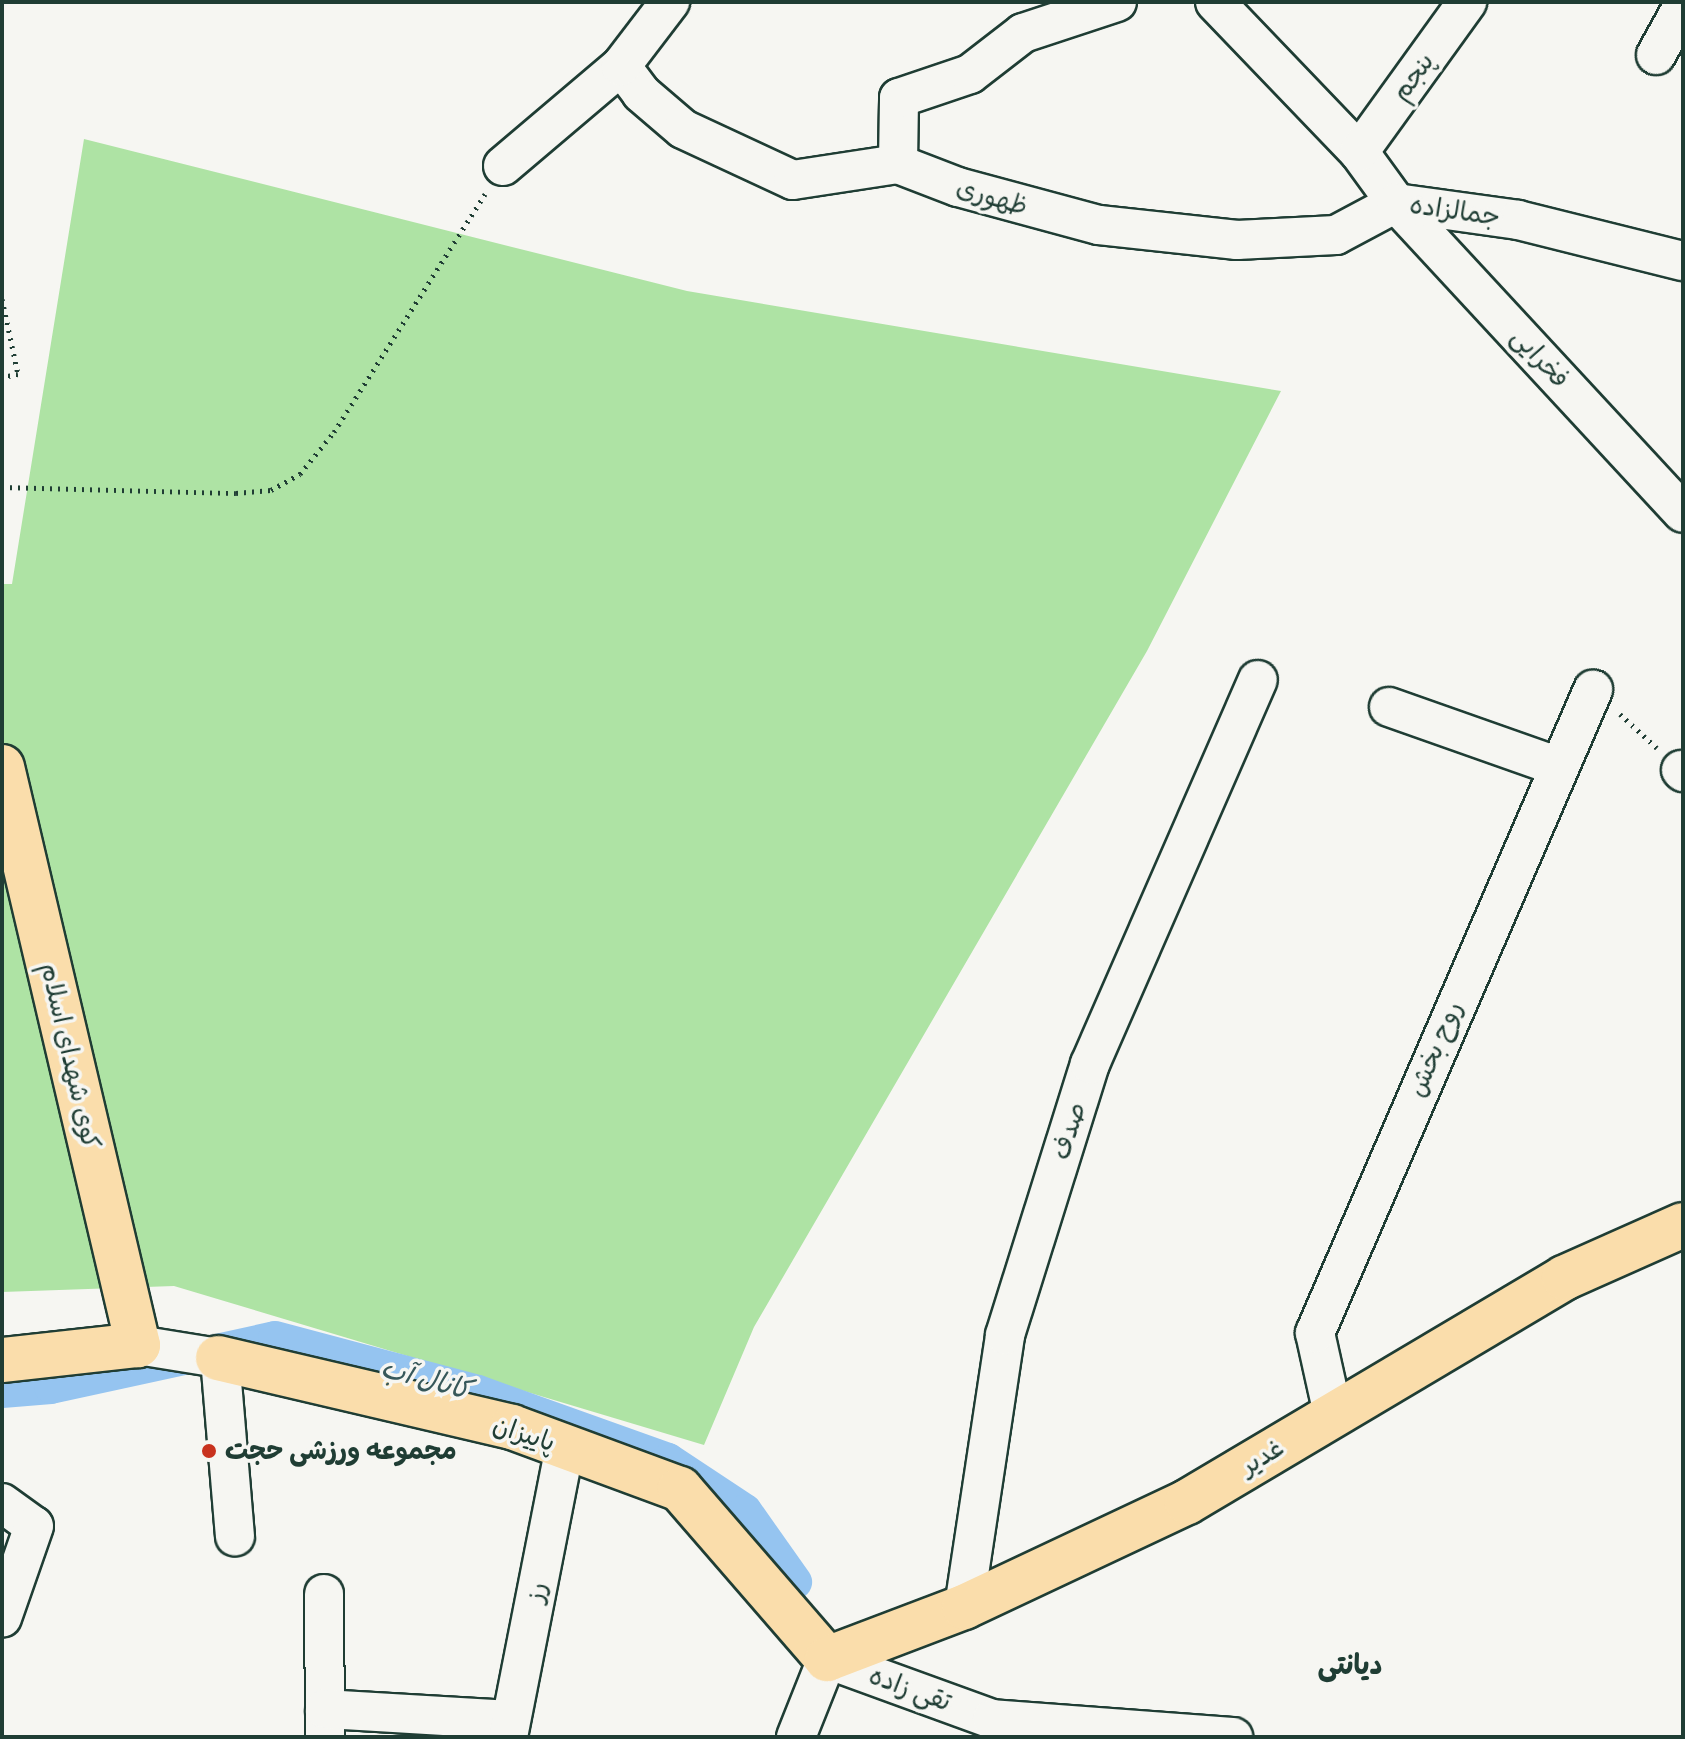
<!DOCTYPE html>
<html>
<head>
<meta charset="utf-8">
<style>
  body { margin:0 }
  #map { position:relative; width:1685px; height:1739px; overflow:hidden; background:#f6f6f2; font-family:Itim,"Playpen Sans Arabic",sans-serif }
  div>[style] { position:absolute }
  .green>* { inset:0; background:#aee3a4 }
  .canal>* { height:34px; margin:-17px; padding:0 17px; transform-origin:17px; border-radius:17px; background:#95c4f0 }
  .path>* { height:5px; margin-top:-2.5px; transform-origin:0; background:repeating-linear-gradient(90deg,#1f3d34 0 2px,transparent 0 8px) }
  .roads { filter:drop-shadow(2px 0 #1f3d34) drop-shadow(-2px 0 #1f3d34) drop-shadow(0 2px #1f3d34) drop-shadow(0 -2px #1f3d34) }
  .minor>* { height:38px; margin:-19px; padding:0 19px; transform-origin:19px; border-radius:19px; background:#f6f6f2 }
  .major>* { height:44px; margin:-22px; padding:0 22px; transform-origin:22px; border-radius:22px; background:#faddab }
  .dots>* { width:22px; height:22px; translate:-50% -50%; box-sizing:border-box; border:4px solid #f6f6f2; border-radius:50% }
  span { translate:-50% -50%; white-space:nowrap; text-align:center; line-height:1.15; -webkit-text-stroke:7px #f6f6f2; paint-order:stroke }
  .street-label { font-size:26px; color:#1f3d34 }
  .poi-label { font-size:26px; color:#1f3d34; font-weight:700 }
  .left { translate:0 -50%; text-align:left }
  .water-label { font-size:28px; color:#37585a; font-style:italic }
  .neighbourhood-label { font-size:28px; color:#1f3d34; font-weight:700 }
  .frame { position:absolute; inset:0; border:4px solid #1f3d34; pointer-events:none }
</style>
</head>
<body>
<div id="map">
  <div class="green">
    <div style="clip-path:polygon(84px 139px,687px 291px,1281px 391px,1147px 651px,754px 1327px,704px 1445px,174px 1286px,2px 1292px,2px 584px,12px 584px)"></div>
  </div>
  <div class="canal">
    <div style="left:2px;top:1391px;width:49px;rotate:-4.7deg"></div>
    <div style="left:51px;top:1387px;width:229px;rotate:-12.3deg"></div>
    <div style="left:275px;top:1338px;width:210px;rotate:14.9deg"></div>
    <div style="left:478px;top:1392px;width:202px;rotate:19.7deg"></div>
    <div style="left:668px;top:1460px;width:92px;rotate:33.5deg"></div>
    <div style="left:745px;top:1511px;width:87px;rotate:54.8deg"></div>
  </div>
  <div class="path">
    <div style="left:2px;top:299px;width:77px;rotate:78deg"></div>
    <div style="left:18px;top:374px;width:16px;rotate:169deg"></div>
    <div style="left:2px;top:487px;width:234px;rotate:1.5deg"></div>
    <div style="left:236px;top:493px;width:35px;rotate:-5deg"></div>
    <div style="left:271px;top:490px;width:33px;rotate:-29deg"></div>
    <div style="left:300px;top:474px;width:54px;rotate:-51deg"></div>
    <div style="left:334px;top:432px;width:282px;rotate:-57.6deg"></div>
    <div style="left:1620px;top:714px;width:50px;rotate:42.6deg"></div>
  </div>
  <div class="roads">
    <div class="minor">
      <div style="left:1215px;top:2px;width:208px;rotate:46.2deg"></div>
      <div style="left:1359px;top:152px;width:63px;rotate:54deg"></div>
      <div style="left:1396px;top:203px;width:422px;rotate:47.2deg"></div>
      <div style="left:1656px;top:55px;width:56px;rotate:-61.1deg"></div>
      <div style="left:621px;top:66px;width:34px;rotate:53deg"></div>
      <div style="left:641px;top:93px;width:55px;rotate:40.6deg"></div>
      <div style="left:683px;top:129px;width:121px;rotate:24.9deg"></div>
      <div style="left:793px;top:180px;width:106px;rotate:-8.7deg"></div>
      <div style="left:898px;top:164px;width:64px;rotate:21deg"></div>
      <div style="left:958px;top:187px;width:146px;rotate:15.1deg"></div>
      <div style="left:1099px;top:225px;width:139px;rotate:6.2deg"></div>
      <div style="left:1237px;top:240px;width:99px;rotate:-2.9deg"></div>
      <div style="left:1336px;top:235px;width:68px;rotate:-28.1deg"></div>
      <div style="left:1359px;top:152px;width:185px;rotate:-54.2deg"></div>
      <div style="left:898px;top:164px;width:66px;rotate:-89.1deg"></div>
      <div style="left:899px;top:98px;width:75px;rotate:-18.7deg"></div>
      <div style="left:970px;top:74px;width:67px;rotate:-37.7deg"></div>
      <div style="left:1023px;top:33px;width:99px;rotate:-18.3deg"></div>
      <div style="left:503px;top:166px;width:155px;rotate:-40.3deg"></div>
      <div style="left:621px;top:66px;width:81px;rotate:-52.6deg"></div>
      <div style="left:1396px;top:203px;width:123px;rotate:7.9deg"></div>
      <div style="left:1518px;top:220px;width:170px;rotate:14deg"></div>
      <div style="left:1389px;top:707px;width:180px;rotate:19.4deg"></div>
      <div style="left:1681px;top:770px;width:3px;rotate:45deg"></div>
      <div style="left:138px;top:1345px;width:81px;rotate:9.2deg"></div>
      <div style="left:220px;top:1358px;width:179px;rotate:85.2deg"></div>
      <div style="left:1333px;top:1414px;width:83px;rotate:-102.5deg"></div>
      <div style="left:1315px;top:1333px;width:701px;rotate:-66.62deg"></div>
      <div style="left:2px;top:1503px;width:39px;rotate:36deg"></div>
      <div style="left:34px;top:1526px;width:97px;rotate:109.2deg"></div>
      <div style="left:324px;top:1594px;width:143px;rotate:89.6deg"></div>
      <div style="left:964px;top:1607px;width:275px;rotate:-81.4deg"></div>
      <div style="left:1005px;top:1335px;width:284px;rotate:-72.6deg"></div>
      <div style="left:1090px;top:1064px;width:419px;rotate:-66.4deg"></div>
      <div style="left:325px;top:1709px;width:184px;rotate:3.4deg"></div>
      <div style="left:508px;top:1737px;width:296px;rotate:-78.9deg"></div>
      <div style="left:796px;top:1737px;width:84px;rotate:-68.3deg"></div>
      <div style="left:827px;top:1659px;width:176px;rotate:20deg"></div>
      <div style="left:992px;top:1719px;width:242px;rotate:4.3deg"></div>
    </div>
    <div class="major">
      <div style="left:2px;top:767px;width:594px;rotate:76.76deg"></div>
      <div style="left:138px;top:1345px;width:137px;rotate:173.7deg"></div>
      <div style="left:218px;top:1358px;width:302px;rotate:13.2deg"></div>
      <div style="left:512px;top:1427px;width:179px;rotate:20.3deg"></div>
      <div style="left:680px;top:1489px;width:225px;rotate:49.1deg"></div>
      <div style="left:827px;top:1659px;width:147px;rotate:-20.8deg"></div>
      <div style="left:964px;top:1607px;width:246px;rotate:-25.2deg"></div>
      <div style="left:1187px;top:1502px;width:439px;rotate:-30.7deg"></div>
      <div style="left:1564px;top:1278px;width:130px;rotate:-24deg"></div>
    </div>
  </div>
  <div class="dots">
    <div style="left:209px;top:1451px;background:#c8321e"></div>
  </div>
  <div class="street-label">
    <span style="left:1413px;top:77px;rotate:-54deg">پنجم</span>
    <span style="left:992px;top:197px;rotate:17deg">ظهوری</span>
    <span style="left:1455px;top:211px;rotate:8deg">جمالزاده</span>
    <span style="left:1540px;top:358px;rotate:47deg">فخرایی</span>
    <span style="left:1435px;top:1049px;rotate:-67deg">روح بخش</span>
    <span style="left:70px;top:1056px;rotate:77deg">کوی شهدای اسلام</span>
    <span style="left:1069px;top:1131px;rotate:-72deg">صدف</span>
    <span style="left:524px;top:1434px;rotate:18deg">پاییزان</span>
    <span style="left:1262px;top:1457px;rotate:-31deg">غدیر</span>
    <span style="left:536px;top:1592px;rotate:-78deg">رز</span>
    <span style="left:910px;top:1689px;rotate:20deg">تقی زاده</span>
  </div>
  <div class="poi-label">
    <span class="left" style="left:225px;top:1451px">مجموعه ورزشی حجت</span>
  </div>
  <div class="water-label">
    <span style="left:426px;top:1378px;rotate:15deg">کانال آب</span>
  </div>
  <div class="neighbourhood-label">
    <span style="left:1350px;top:1664px">دیانتی</span>
  </div>
  <div class="frame"></div>
</div>
</body>
</html>
